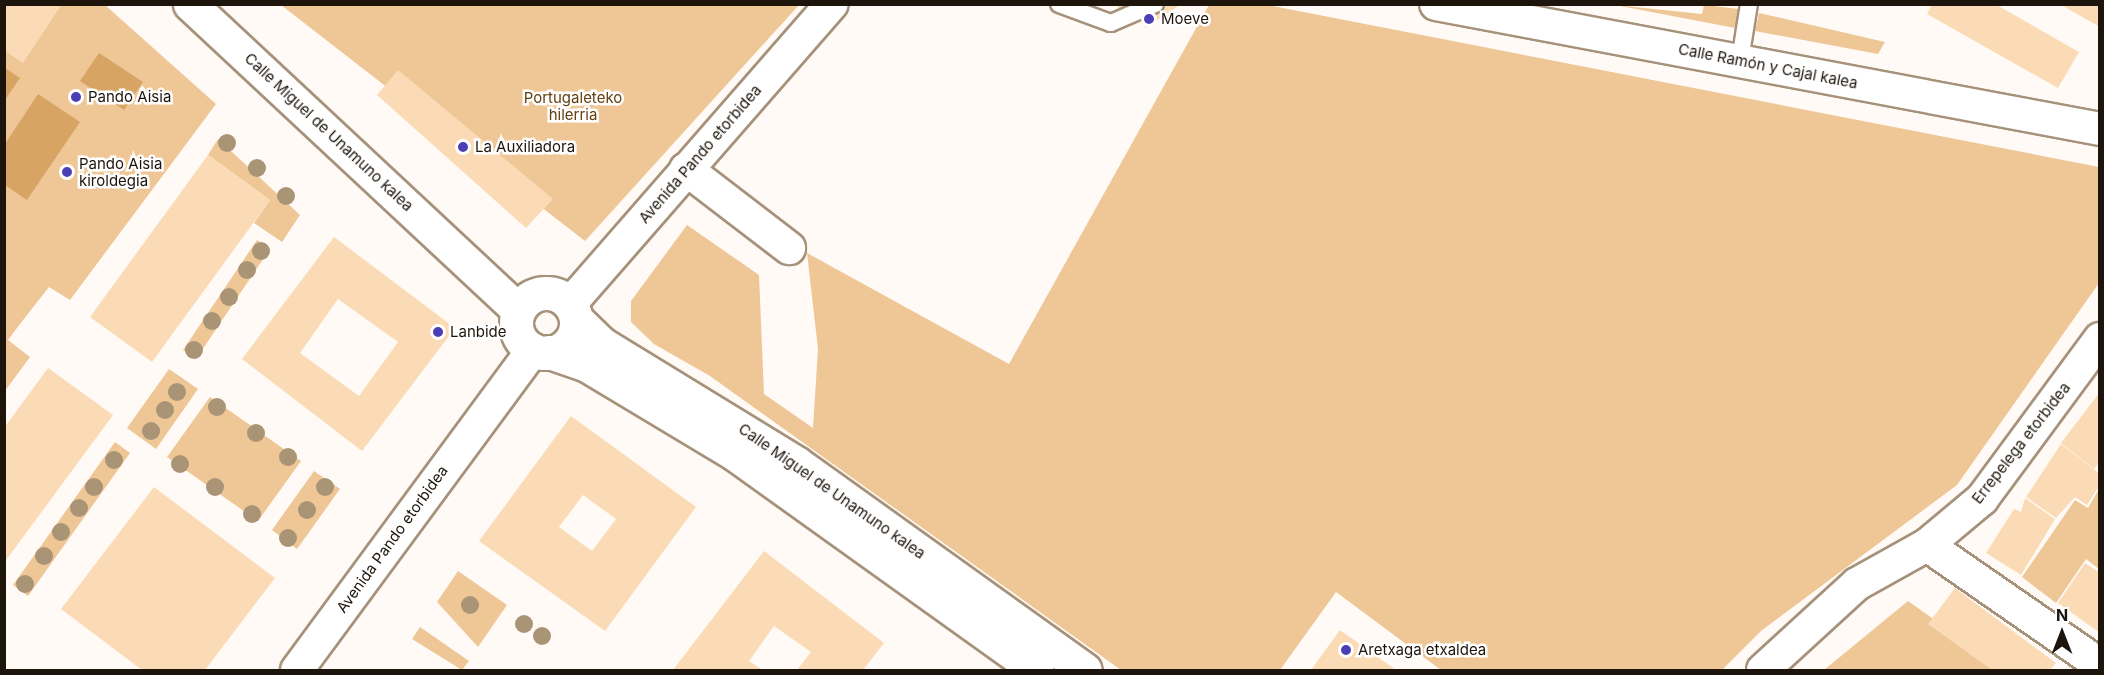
<!DOCTYPE html>
<html>
<head>
<meta charset="utf-8">
<style>
  body { margin:0 }
  #map { position:relative; width:2104px; height:675px; overflow:hidden; background:#fffaf5; font-family:Inter,sans-serif }
  div>[style] { position:absolute }
  .green>* { inset:0; background:#efc797 }
  .water>* { inset:0; background:#d7a464 }
  .building>* { inset:0; background:#fbdbb6 }
  .roads { filter:drop-shadow(2px 0 #a6927b) drop-shadow(-2px 0 #a6927b) drop-shadow(0 2px #a6927b) drop-shadow(0 -2px #a6927b) }
  .service>* { height:16px; margin:-8px; padding:0 8px; transform-origin:8px; border-radius:8px; background:#fff }
  .minor>* { height:32px; margin:-16px; padding:0 16px; transform-origin:16px; border-radius:16px; background:#fff }
  .tertiary>* { height:33px; margin:-16.5px; padding:0 16.5px; transform-origin:16.5px; border-radius:16.5px; background:#fff }
  .tertiary>.ring { margin:-16.5px; padding:0; box-sizing:content-box; background:none; border:33px solid #fff; border-radius:50% }
  .trees>* { width:18px; height:18px; margin:-9px; border-radius:50%; background:#aa9476 }
  .dots>* { width:16px; height:16px; translate:-50% -50%; box-sizing:border-box; border:3px solid #fff; border-radius:50% }
  span { translate:-50% -50%; white-space:nowrap; text-align:center; line-height:1.15; -webkit-text-stroke:5px #fff; paint-order:stroke }
  .poi-label { font-size:15px; color:#1d150c }
  .left { translate:0 -50%; text-align:left }
  .street-label { font-size:15px; color:#1d150c }
  .park-label { font-size:15px; color:#64410f }
  .frame { position:absolute; inset:0; border:6px solid #1d150c; pointer-events:none }
  .north { position:absolute; left:2032px; top:603px; width:60px; height:60px; -webkit-text-stroke:4px #fff; paint-order:stroke; rotate:0deg; font-size:16px; font-weight:700; line-height:24px; text-align:center; color:#1d150c }
  .north::after { content:''; display:block; margin:auto; width:21px; height:27px; background:#1d150c; clip-path:polygon(50% 0,100% 100%,50% 72%,0 100%) }
</style>
</head>
<body>
<div id="map">
  <div class="green">
    <div style="clip-path:polygon(5px 5px,105px 5px,216px 104px,70px 300px,49px 287px,20px 324px,8px 340px,30px 357px,5px 391px)"></div>
    <div style="clip-path:polygon(281px 5px,799px 5px,585px 241px)"></div>
    <div style="clip-path:polygon(1209px 5px,1268px 5px,2099px 167px,2099px 283px,1957px 485px,1761px 631px,1722px 670px,1441px 670px,1336px 592px,1280px 670px,1121px 670px,710px 376px,654px 344px,631px 322px,631px 301px,687px 225px,759px 275px,764px 394px,813px 428px,818px 349px,807px 253px,1009px 364px)"></div>
    <div style="clip-path:polygon(1615px 5px,1702px 14px,1704px 5px,1739px 9px,1735px 28px)"></div>
    <div style="clip-path:polygon(1759px 13px,1885px 42px,1878px 54px,1755px 31px)"></div>
    <div style="clip-path:polygon(218px 139px,300px 215px,282px 242px,254px 223px,270px 200px,208px 155px)"></div>
    <div style="clip-path:polygon(257px 240px,270px 249px,196px 359px,183px 350px)"></div>
    <div style="clip-path:polygon(169px 369px,198px 389px,156px 449px,127px 428px)"></div>
    <div style="clip-path:polygon(210px 397px,301px 461px,258px 521px,167px 457px)"></div>
    <div style="clip-path:polygon(115px 442px,130px 453px,28px 596px,13px 585px)"></div>
    <div style="clip-path:polygon(314px 471px,340px 489px,297px 549px,272px 530px)"></div>
    <div style="clip-path:polygon(2099px 489px,2099px 569px,2086px 559px,2056px 603px,2022px 577px,2075px 500px,2088px 508px)"></div>
    <div style="clip-path:polygon(458px 571px,507px 605px,478px 647px,437px 602px)"></div>
    <div style="clip-path:polygon(1908px 601px,2005px 670px,1824px 670px)"></div>
    <div style="clip-path:polygon(420px 627px,469px 661px,462px 670px,412px 639px)"></div>
  </div>
  <div class="water">
    <div style="clip-path:polygon(99px 53px,143px 82px,124px 110px,80px 81px)"></div>
    <div style="clip-path:polygon(5px 68px,20px 78px,5px 100px)"></div>
    <div style="clip-path:polygon(38px 94px,80px 122px,27px 200px,5px 185px,5px 144px)"></div>
  </div>
  <div class="building">
    <div style="clip-path:polygon(4px 4px,62px 4px,23px 63px,4px 50px)"></div>
    <div style="clip-path:polygon(1116px 4px,1181px 4px,1146px 28px,1132px 10px,1123px 16px)"></div>
    <div style="clip-path:polygon(1932px 4px,1995px 4px,2079px 52px,2058px 88px,1927px 14px)"></div>
    <div style="clip-path:polygon(2061px 4px,2100px 4px,2100px 27px,2068px 9px)"></div>
    <div style="clip-path:polygon(398px 70px,553px 199px,526px 228px,377px 95px)"></div>
    <div style="clip-path:polygon(208px 155px,270px 200px,152px 362px,90px 317px)"></div>
    <div style="clip-path:polygon(evenodd,334px 237px,455px 328px,362px 451px,242px 359px,334px 237px,338px 299px,398px 342px,359px 396px,300px 353px,338px 299px)"></div>
    <div style="clip-path:polygon(48px 368px,113px 415px,4px 563px,4px 428px)"></div>
    <div style="clip-path:polygon(2100px 392px,2100px 461px,2094px 469px,2061px 443px)"></div>
    <div style="clip-path:polygon(evenodd,571px 416px,696px 507px,605px 631px,479px 541px,571px 416px,583px 495px,616px 519px,592px 551px,559px 527px,583px 495px)"></div>
    <div style="clip-path:polygon(2061px 444px,2100px 474px,2100px 485px,2087px 505px,2075px 497px,2056px 518px,2026px 497px)"></div>
    <div style="clip-path:polygon(154px 487px,275px 578px,205px 670px,142px 670px,61px 609px)"></div>
    <div style="clip-path:polygon(2025px 498px,2055px 519px,2021px 575px,1986px 553px,2014px 509px,2021px 512px)"></div>
    <div style="clip-path:polygon(764px 551px,884px 643px,863px 670px,797px 670px,811px 652px,774px 626px,749px 661px,763px 670px,673px 670px)"></div>
    <div style="clip-path:polygon(2085px 563px,2100px 573px,2100px 633px,2058px 603px)"></div>
    <div style="clip-path:polygon(1955px 588px,2056px 663px,2050px 670px,1992px 670px,1928px 624px)"></div>
    <div style="clip-path:polygon(1340px 630px,1396px 670px,1311px 670px)"></div>
  </div>
  <div class="roads">
    <div class="service">
      <div style="left:1059px;top:4px;width:55px;rotate:20.1deg"></div>
      <div style="left:1111px;top:23px;width:48px;rotate:-23.4deg"></div>
      <div style="left:1740px;top:60px;width:57px;rotate:-80.9deg"></div>
    </div>
    <div class="minor">
      <div style="left:1436px;top:4px;width:676px;rotate:10.66deg"></div>
      <div style="left:686px;top:169px;width:130px;rotate:37.5deg"></div>
      <div style="left:570px;top:304px;width:398px;rotate:-48.9deg"></div>
      <div style="left:1927px;top:545px;width:211px;rotate:34.7deg"></div>
      <div style="left:297px;top:670px;width:398px;rotate:-53.6deg"></div>
      <div style="left:1763px;top:670px;width:127px;rotate:-42.5deg"></div>
      <div style="left:1857px;top:584px;width:80px;rotate:-29.1deg"></div>
      <div style="left:1927px;top:545px;width:72px;rotate:-39.9deg"></div>
      <div style="left:1982px;top:499px;width:199px;rotate:-53.6deg"></div>
    </div>
    <div class="tertiary">
      <div style="left:190px;top:4px;width:449px;rotate:43deg"></div>
      <div class="ring" style="left:516px;top:293px;width:27px;height:27px"></div>
      <div style="left:576px;top:319px;width:36px;rotate:44deg"></div>
      <div style="left:602px;top:344px;width:228px;rotate:31.5deg"></div>
      <div style="left:796px;top:463px;width:355px;rotate:35.6deg"></div>
      <div style="left:549px;top:352px;width:40px;rotate:18.9deg"></div>
      <div style="left:587px;top:365px;width:173px;rotate:31deg"></div>
      <div style="left:735px;top:454px;width:371px;rotate:35.6deg"></div>
    </div>
  </div>
  <div class="trees">
    <div style="left:227px;top:143px"></div>
    <div style="left:257px;top:168px"></div>
    <div style="left:286px;top:196px"></div>
    <div style="left:261px;top:251px"></div>
    <div style="left:247px;top:270px"></div>
    <div style="left:229px;top:297px"></div>
    <div style="left:212px;top:321px"></div>
    <div style="left:194px;top:350px"></div>
    <div style="left:177px;top:392px"></div>
    <div style="left:217px;top:407px"></div>
    <div style="left:165px;top:410px"></div>
    <div style="left:151px;top:431px"></div>
    <div style="left:256px;top:433px"></div>
    <div style="left:288px;top:457px"></div>
    <div style="left:114px;top:460px"></div>
    <div style="left:180px;top:464px"></div>
    <div style="left:94px;top:487px"></div>
    <div style="left:215px;top:487px"></div>
    <div style="left:325px;top:487px"></div>
    <div style="left:79px;top:508px"></div>
    <div style="left:307px;top:510px"></div>
    <div style="left:252px;top:514px"></div>
    <div style="left:61px;top:532px"></div>
    <div style="left:288px;top:538px"></div>
    <div style="left:44px;top:556px"></div>
    <div style="left:25px;top:584px"></div>
    <div style="left:470px;top:605px"></div>
    <div style="left:524px;top:624px"></div>
    <div style="left:542px;top:636px"></div>
  </div>
  <div class="dots">
    <div style="left:1149px;top:19px;background:#4c3fb6"></div>
    <div style="left:76px;top:97px;background:#4c3fb6"></div>
    <div style="left:463px;top:147px;background:#4c3fb6"></div>
    <div style="left:67px;top:172px;background:#4c3fb6"></div>
    <div style="left:438px;top:332px;background:#4c3fb6"></div>
    <div style="left:1346px;top:650px;background:#4c3fb6"></div>
  </div>
  <div class="poi-label">
    <span class="left" style="left:1161px;top:19px">Moeve</span>
    <span class="left" style="left:88px;top:97px">Pando Aisia</span>
    <span class="left" style="left:475px;top:147px">La Auxiliadora</span>
    <span class="left" style="left:79px;top:172px">Pando Aisia<br>kiroldegia</span>
    <span class="left" style="left:450px;top:332px">Lanbide</span>
    <span class="left" style="left:1358px;top:650px">Aretxaga etxaldea</span>
  </div>
  <div class="street-label">
    <span style="left:1768px;top:66px;rotate:11deg">Calle Ramón y Cajal kalea</span>
    <span style="left:329px;top:132px;rotate:43deg">Calle Miguel de Unamuno kalea</span>
    <span style="left:700px;top:154px;rotate:-49deg">Avenida Pando etorbidea</span>
    <span style="left:2021px;top:443px;rotate:-52deg">Errepelega etorbidea</span>
    <span style="left:832px;top:491px;rotate:35deg">Calle Miguel de Unamuno kalea</span>
    <span style="left:392px;top:539px;rotate:-54deg">Avenida Pando etorbidea</span>
  </div>
  <div class="park-label">
    <span style="left:573px;top:106px">Portugaleteko<br>hilerria</span>
  </div>
  <div class="frame"></div>
  <div class="north">N</div>
</div>
</body>
</html>
